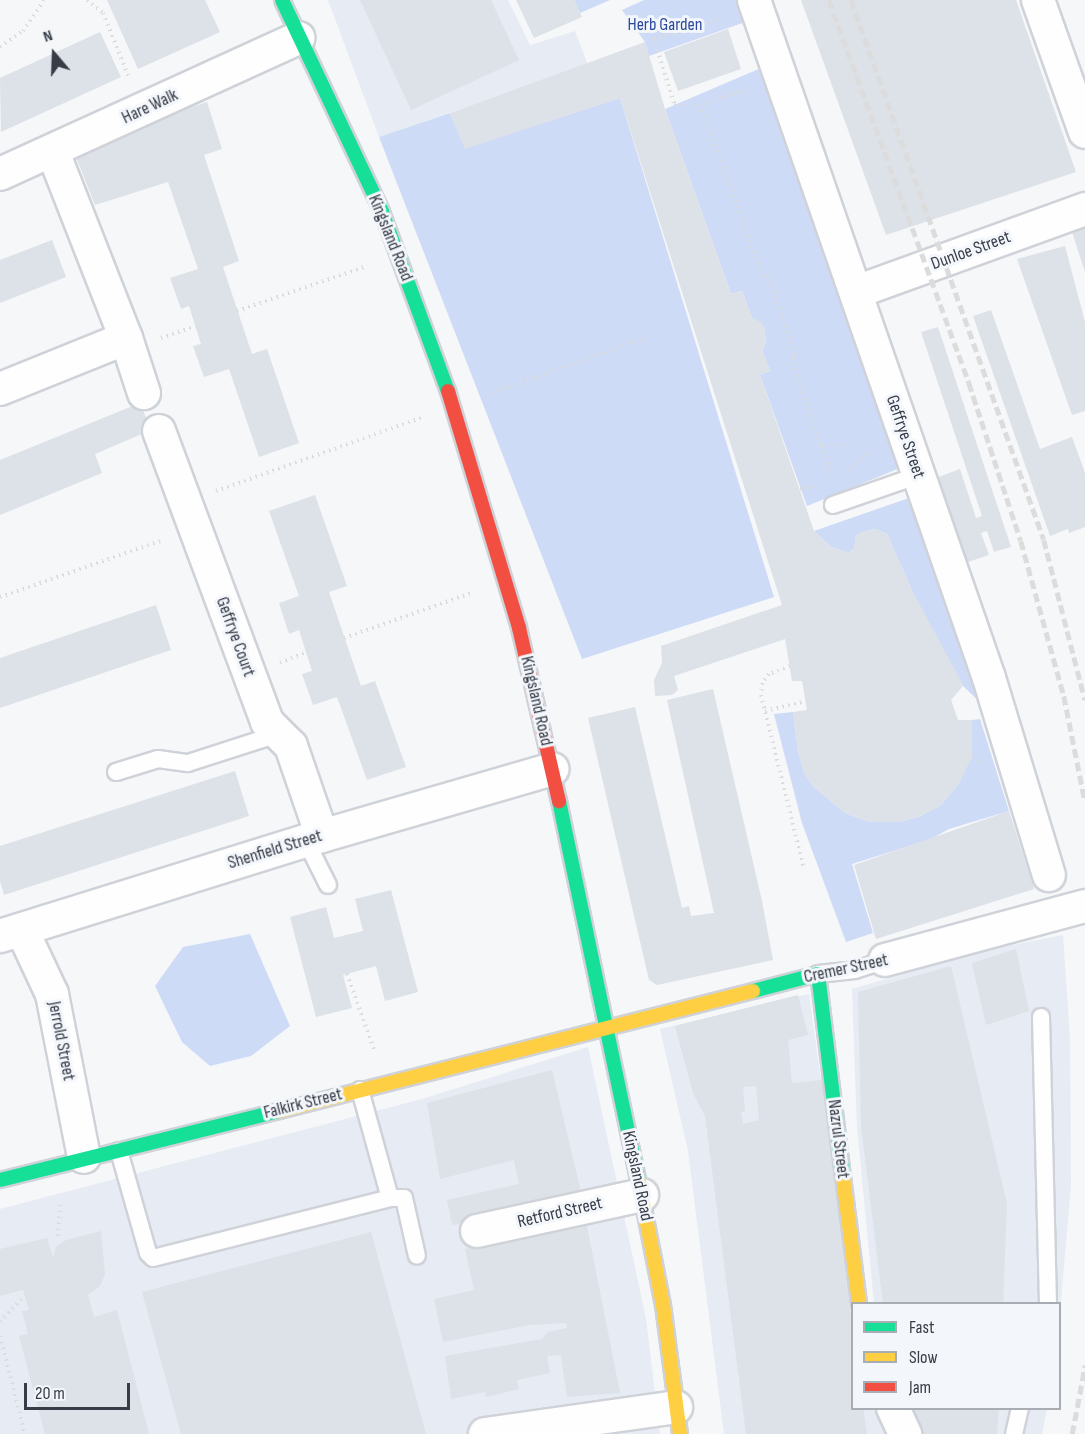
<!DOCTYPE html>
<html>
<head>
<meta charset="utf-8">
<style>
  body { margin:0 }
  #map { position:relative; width:1085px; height:1434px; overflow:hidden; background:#f5f7f9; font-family:"Sofia Sans Condensed",sans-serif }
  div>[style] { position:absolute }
  .built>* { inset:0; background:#e6ebf4 }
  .green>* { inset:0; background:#cedbf7 }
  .building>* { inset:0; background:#dde1e8 }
  .path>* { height:4px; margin-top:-2px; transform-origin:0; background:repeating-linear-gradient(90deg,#dcdcdd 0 1.5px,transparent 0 6px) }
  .roads { filter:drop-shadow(2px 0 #cfd2d8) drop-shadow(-2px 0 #cfd2d8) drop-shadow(0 2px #cfd2d8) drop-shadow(0 -2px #cfd2d8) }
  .lane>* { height:16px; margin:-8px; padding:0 8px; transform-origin:8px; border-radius:8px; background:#fefefe }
  .street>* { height:32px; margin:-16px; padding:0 16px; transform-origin:16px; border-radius:16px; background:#fefefe }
  .fast>* { height:14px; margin:-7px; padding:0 7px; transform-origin:7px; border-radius:7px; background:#16e098 }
  .slow>* { height:14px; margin:-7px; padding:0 7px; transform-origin:7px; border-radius:7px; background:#ffcf43 }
  .jam>* { height:14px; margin:-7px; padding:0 7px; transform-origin:7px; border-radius:7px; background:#f24e42 }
  .rail>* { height:4.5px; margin-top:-2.25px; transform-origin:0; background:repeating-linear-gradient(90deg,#dcdcdd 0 9px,transparent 0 13.5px) }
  span { translate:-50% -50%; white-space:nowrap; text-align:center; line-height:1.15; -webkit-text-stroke:6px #f3f6fb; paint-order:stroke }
  .park-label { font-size:18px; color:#2b489b }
  .street-label { font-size:18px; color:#373c47 }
  .legend { position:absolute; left:851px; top:1302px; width:210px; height:108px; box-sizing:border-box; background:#f3f6fb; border:2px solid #a8acb3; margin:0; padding:8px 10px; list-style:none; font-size:18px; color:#373c47 }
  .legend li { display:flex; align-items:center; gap:12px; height:30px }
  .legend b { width:30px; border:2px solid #a8acb3 }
  .north { position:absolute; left:24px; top:24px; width:60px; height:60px; -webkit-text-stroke:4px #f3f6fb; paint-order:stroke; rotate:341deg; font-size:16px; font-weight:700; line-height:24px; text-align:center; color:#373c47 }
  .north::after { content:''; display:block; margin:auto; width:21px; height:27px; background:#373c47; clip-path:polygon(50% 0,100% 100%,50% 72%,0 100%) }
  .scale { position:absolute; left:24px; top:1383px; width:106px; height:27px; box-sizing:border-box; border:3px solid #373c47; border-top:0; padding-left:8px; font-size:18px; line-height:21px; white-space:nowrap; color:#373c47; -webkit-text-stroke:4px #f3f6fb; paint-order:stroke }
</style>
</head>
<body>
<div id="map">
  <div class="built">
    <div style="clip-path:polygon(328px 0,508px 0,530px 45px,575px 31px,588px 65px,379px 137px)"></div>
    <div style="clip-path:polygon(1063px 935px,1070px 1039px,1071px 1185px,1060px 1311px,1060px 1304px,874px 1303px,857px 1126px,852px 989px,982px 951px)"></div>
    <div style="clip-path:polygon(809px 994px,852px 1304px,852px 1408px,884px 1409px,891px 1434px,724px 1434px,688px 1151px,660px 1029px)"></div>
    <div style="clip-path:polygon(588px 1047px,646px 1319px,660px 1434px,0 1434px,0 1209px,422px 1099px)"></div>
    <div style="clip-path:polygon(903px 1409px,1047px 1409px,1042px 1434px,911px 1434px)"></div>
  </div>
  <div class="green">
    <div style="clip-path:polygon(574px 0,610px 0,580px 13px)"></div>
    <div style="clip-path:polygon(644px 0,743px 0,751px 20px,649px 56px,645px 42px,622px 10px)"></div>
    <div style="clip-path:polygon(766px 66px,900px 468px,807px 506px,760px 375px,770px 371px,762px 350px,766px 343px,764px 327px,752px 318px,742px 291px,731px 294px,665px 109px)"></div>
    <div style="clip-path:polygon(620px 98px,774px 597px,582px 659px,379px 137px,450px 113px,465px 148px)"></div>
    <div style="clip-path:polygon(909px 498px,976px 693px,982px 704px,963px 686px,914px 595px,887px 534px,875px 529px,860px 533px,856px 536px,854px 548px,849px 553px,831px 547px,814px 531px)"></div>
    <div style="clip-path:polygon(793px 712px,798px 751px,804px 773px,813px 786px,845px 813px,870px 822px,898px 822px,918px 817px,941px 805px,959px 783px,971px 757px,972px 720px,980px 719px,1009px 811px,949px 829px,931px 839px,852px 864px,873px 933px,846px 942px,802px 823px,774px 714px)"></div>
    <div style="clip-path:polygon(250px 934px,290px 1026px,251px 1056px,210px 1066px,182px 1042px,155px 986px,183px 947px)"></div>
  </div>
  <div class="building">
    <div style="clip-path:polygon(107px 0,205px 0,220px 32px,138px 69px)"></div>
    <div style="clip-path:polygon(360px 0,491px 0,519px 60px,411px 110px)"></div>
    <div style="clip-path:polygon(516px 0,574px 0,582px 17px,534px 38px)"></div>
    <div style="clip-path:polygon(801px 0,1016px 0,1076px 172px,886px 235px)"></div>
    <div style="clip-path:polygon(728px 29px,741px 69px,678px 91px,664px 52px)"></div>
    <div style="clip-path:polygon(100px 32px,121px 77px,1px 132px,0 78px)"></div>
    <div style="clip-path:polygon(645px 42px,665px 109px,731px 294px,742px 291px,752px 318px,761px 322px,764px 327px,766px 343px,762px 350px,770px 371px,760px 375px,814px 531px,831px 547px,849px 553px,854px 548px,856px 536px,860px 533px,875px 529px,887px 534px,914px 595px,960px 679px,963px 686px,951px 700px,958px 720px,972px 720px,972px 757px,959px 783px,941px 805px,918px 817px,898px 822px,870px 822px,845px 813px,813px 786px,804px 773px,798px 751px,793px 712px,807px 710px,802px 681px,792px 681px,785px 639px,674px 676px,678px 690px,672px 695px,655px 696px,654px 680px,662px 663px,661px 646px,782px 605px,620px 98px,465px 149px,450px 113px)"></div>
    <div style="clip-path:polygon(207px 102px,222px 149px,204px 155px,239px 261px,223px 267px,252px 354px,267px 349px,299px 443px,259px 457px,229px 369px,204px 377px,193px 346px,201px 344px,189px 306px,181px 309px,170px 278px,198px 269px,168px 182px,95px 205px,74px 152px,119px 131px)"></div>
    <div style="clip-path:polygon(1085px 217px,1085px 272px,1069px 223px)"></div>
    <div style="clip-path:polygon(52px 240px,66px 277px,0 303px,0 260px)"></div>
    <div style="clip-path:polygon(1065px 246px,1085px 322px,1085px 411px,1072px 415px,1017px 259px)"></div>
    <div style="clip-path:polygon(991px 310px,1040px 449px,1072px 437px,1085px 473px,1085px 527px,1069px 533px,1068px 529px,1050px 536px,973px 316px)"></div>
    <div style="clip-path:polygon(938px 327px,1011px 547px,994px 552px,987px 531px,981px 533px,989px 555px,962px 564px,933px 479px,960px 469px,976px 518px,982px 516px,921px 332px)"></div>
    <div style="clip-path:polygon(140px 403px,151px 430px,95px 454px,102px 473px,0 515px,0 460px)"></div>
    <div style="clip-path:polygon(315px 495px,347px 586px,329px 592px,361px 686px,375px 681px,406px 767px,367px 780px,337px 697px,313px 705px,302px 674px,312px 671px,299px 630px,289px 634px,279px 603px,299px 596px,269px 511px)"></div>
    <div style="clip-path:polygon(156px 605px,171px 650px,0 708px,0 658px)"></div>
    <div style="clip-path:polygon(713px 689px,762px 901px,773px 960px,657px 985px,649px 980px,588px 718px,635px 707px,682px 908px,689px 906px,691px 916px,714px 913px,667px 700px)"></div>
    <div style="clip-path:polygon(235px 771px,249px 816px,4px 895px,0 881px,0 846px)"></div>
    <div style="clip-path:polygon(1009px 811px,1034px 889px,876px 939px,854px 865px)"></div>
    <div style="clip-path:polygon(391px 890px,418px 992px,385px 1001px,376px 966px,343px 975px,352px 1008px,316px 1017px,290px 917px,326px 907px,334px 938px,363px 931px,355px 899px)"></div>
    <div style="clip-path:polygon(1016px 949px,1029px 1011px,986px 1025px,972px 963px)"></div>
    <div style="clip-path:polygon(951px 966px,1007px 1204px,1003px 1304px,883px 1304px,861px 1126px,858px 992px)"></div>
    <div style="clip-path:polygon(evenodd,798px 995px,808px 1035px,788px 1040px,792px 1083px,822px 1080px,852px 1326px,852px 1408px,863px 1408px,867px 1434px,746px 1434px,705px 1116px,693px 1093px,675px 1026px,798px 995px,756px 1086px,759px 1120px,743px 1124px,741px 1112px,745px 1112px,743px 1087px,756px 1086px)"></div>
    <div style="clip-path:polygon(552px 1070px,581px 1192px,575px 1199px,452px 1225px,447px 1200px,519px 1184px,514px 1160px,440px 1179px,427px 1103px)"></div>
    <div style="clip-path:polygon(586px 1221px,620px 1393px,567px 1397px,561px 1355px,547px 1356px,550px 1373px,517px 1380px,519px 1389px,486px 1397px,485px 1392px,451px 1399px,445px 1356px,542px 1339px,548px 1332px,567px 1328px,566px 1323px,529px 1325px,443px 1342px,434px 1299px,474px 1290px,465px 1249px)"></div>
    <div style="clip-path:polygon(101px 1231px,105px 1274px,100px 1286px,88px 1295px,94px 1317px,117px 1310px,149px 1434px,45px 1434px,19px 1336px,28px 1334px,22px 1311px,29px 1310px,23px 1290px,0 1296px,0 1249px,47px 1238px,53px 1258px,56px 1247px,66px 1240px)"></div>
    <div style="clip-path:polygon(371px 1232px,426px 1434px,181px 1434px,142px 1292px)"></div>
    <div style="clip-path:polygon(910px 1408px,999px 1408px,997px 1434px,917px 1434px)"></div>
  </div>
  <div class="path">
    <div style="left:87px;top:0;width:21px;rotate:39deg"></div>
    <div style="left:103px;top:13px;width:72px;rotate:68.1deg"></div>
    <div style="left:0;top:47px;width:28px;rotate:-35deg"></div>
    <div style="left:23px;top:31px;width:37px;rotate:-56deg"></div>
    <div style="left:750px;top:88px;width:53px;rotate:161.2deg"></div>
    <div style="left:700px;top:105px;width:182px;rotate:69.8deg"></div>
    <div style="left:763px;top:276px;width:4px;rotate:-27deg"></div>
    <div style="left:767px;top:274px;width:87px;rotate:71.1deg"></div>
    <div style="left:795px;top:356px;width:4px;rotate:153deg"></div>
    <div style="left:791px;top:358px;width:93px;rotate:71.2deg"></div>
    <div style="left:821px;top:446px;width:52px;rotate:1.1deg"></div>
    <div style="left:700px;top:105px;width:26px;rotate:-176deg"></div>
    <div style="left:674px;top:103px;width:67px;rotate:-107.4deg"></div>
    <div style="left:654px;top:39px;width:76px;rotate:-17.7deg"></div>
    <div style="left:237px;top:311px;width:138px;rotate:-19.1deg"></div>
    <div style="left:161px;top:338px;width:36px;rotate:-19deg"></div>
    <div style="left:487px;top:395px;width:177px;rotate:-19.9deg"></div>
    <div style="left:821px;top:446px;width:33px;rotate:69deg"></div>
    <div style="left:849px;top:470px;width:31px;rotate:-40deg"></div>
    <div style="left:800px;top:489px;width:14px;rotate:-12deg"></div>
    <div style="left:216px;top:491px;width:218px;rotate:-19.6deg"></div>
    <div style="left:0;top:597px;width:173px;rotate:-19.3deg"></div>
    <div style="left:344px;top:638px;width:138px;rotate:-19.5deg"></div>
    <div style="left:280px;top:663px;width:28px;rotate:-23deg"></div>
    <div style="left:790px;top:666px;width:22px;rotate:159deg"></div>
    <div style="left:769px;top:674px;width:11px;rotate:128deg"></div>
    <div style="left:762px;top:683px;width:12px;rotate:95deg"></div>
    <div style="left:761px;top:695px;width:179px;rotate:76.1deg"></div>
    <div style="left:765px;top:711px;width:42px;rotate:-13.7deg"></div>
    <div style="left:972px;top:757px;width:8px;rotate:45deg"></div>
    <div style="left:347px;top:974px;width:83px;rotate:70.3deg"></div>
    <div style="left:58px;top:1236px;width:36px;rotate:-85deg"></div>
    <div style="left:0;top:1322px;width:33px;rotate:-47deg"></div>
    <div style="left:0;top:1336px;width:101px;rotate:75.7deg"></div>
  </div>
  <div class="roads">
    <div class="lane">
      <div style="left:833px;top:505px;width:91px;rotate:-19.2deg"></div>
      <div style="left:116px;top:772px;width:44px;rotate:-17.2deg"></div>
      <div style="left:158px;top:759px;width:30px;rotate:8deg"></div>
      <div style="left:188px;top:763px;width:95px;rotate:-17.9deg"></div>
      <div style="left:306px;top:841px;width:49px;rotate:63.4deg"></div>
      <div style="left:818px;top:974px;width:37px;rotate:-6deg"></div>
      <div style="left:855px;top:970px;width:32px;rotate:-18deg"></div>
      <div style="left:1041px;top:1017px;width:287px;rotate:88.6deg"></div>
      <div style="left:119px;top:1151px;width:106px;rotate:74.1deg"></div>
      <div style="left:148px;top:1253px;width:7px;rotate:45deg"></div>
      <div style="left:153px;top:1258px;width:244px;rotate:-14.2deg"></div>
      <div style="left:390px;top:1198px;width:112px;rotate:-105.5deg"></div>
      <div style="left:390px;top:1198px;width:14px"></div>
      <div style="left:404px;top:1198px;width:59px;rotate:77.4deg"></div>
      <div style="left:1014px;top:1434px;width:27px;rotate:-77deg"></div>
    </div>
    <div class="street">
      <div style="left:754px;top:0;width:718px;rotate:70.88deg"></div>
      <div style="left:989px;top:678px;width:206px;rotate:73.1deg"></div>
      <div style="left:1038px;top:0;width:140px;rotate:70.4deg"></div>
      <div style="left:53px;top:152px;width:200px;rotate:68.6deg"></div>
      <div style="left:126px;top:338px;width:58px;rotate:71.9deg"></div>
      <div style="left:0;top:174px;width:328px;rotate:-24.5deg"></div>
      <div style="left:856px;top:292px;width:244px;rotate:-19.9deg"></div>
      <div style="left:0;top:389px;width:136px;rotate:-22deg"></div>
      <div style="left:159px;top:431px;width:310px;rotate:69.6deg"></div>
      <div style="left:267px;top:722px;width:34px;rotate:45deg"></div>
      <div style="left:291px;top:746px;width:95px;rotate:71deg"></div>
      <div style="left:22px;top:930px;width:71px;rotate:64.9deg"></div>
      <div style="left:52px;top:994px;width:166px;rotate:78.9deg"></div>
      <div style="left:0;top:936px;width:337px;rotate:-17.3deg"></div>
      <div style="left:322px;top:836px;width:240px;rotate:-16.2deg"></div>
      <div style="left:885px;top:960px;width:207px;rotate:-15.1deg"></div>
      <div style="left:477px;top:1231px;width:169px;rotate:-12.3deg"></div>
      <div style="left:893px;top:1408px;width:29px;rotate:65deg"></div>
      <div style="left:485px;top:1434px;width:193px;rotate:-8deg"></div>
    </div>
    <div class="fast">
      <div style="left:282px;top:0;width:234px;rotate:64.7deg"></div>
      <div style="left:382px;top:212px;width:191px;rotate:69.8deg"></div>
      <div style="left:559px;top:801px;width:390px;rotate:78.2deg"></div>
      <div style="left:753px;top:991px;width:67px;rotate:-14.7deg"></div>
      <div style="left:818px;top:974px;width:205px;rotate:83deg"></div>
      <div style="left:0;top:1180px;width:287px;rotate:-13.9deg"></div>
    </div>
    <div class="slow">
      <div style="left:279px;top:1111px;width:489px;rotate:-14.2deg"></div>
      <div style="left:843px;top:1177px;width:128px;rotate:82.8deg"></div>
      <div style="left:639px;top:1183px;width:124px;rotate:78.9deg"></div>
      <div style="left:663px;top:1305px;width:130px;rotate:82.5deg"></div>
    </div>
    <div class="jam">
      <div style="left:448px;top:391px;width:247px;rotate:73.3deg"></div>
      <div style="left:519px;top:628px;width:178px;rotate:77deg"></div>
    </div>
  </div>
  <div class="rail">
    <div style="left:829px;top:0;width:408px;rotate:69.9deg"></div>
    <div style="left:969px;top:383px;width:166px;rotate:71.8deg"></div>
    <div style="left:1021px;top:541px;width:161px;rotate:74.5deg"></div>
    <div style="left:1064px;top:696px;width:107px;rotate:78.7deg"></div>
    <div style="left:851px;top:0;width:573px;rotate:70.33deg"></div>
    <div style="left:1044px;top:540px;width:165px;rotate:75.6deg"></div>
    <div style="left:1072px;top:1434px;width:70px;rotate:-79.3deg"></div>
  </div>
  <div class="park-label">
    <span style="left:665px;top:25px">Herb Garden</span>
  </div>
  <div class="street-label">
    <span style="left:150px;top:107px;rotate:-25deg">Hare Walk</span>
    <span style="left:390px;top:238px;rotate:68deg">Kingsland Road</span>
    <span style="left:971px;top:251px;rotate:-20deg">Dunloe Street</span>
    <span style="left:905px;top:437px;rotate:71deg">Geffrye Street</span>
    <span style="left:235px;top:637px;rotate:70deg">Geffrye Court</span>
    <span style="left:536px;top:701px;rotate:77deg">Kingsland Road</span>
    <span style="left:275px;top:850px;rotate:-17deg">Shenfield Street</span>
    <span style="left:846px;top:969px;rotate:-12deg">Cremer Street</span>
    <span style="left:61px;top:1041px;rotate:79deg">Jerrold Street</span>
    <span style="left:303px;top:1104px;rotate:-14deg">Falkirk Street</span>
    <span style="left:838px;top:1139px;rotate:83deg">Nazrul Street</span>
    <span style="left:637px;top:1176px;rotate:78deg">Kingsland Road</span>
    <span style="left:560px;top:1213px;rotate:-13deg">Retford Street</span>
  </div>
  <ul class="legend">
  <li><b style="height:8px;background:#16e098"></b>Fast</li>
  <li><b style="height:8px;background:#ffcf43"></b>Slow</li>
  <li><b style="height:8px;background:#f24e42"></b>Jam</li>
  </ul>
  <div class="north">N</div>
  <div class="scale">20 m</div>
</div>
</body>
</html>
